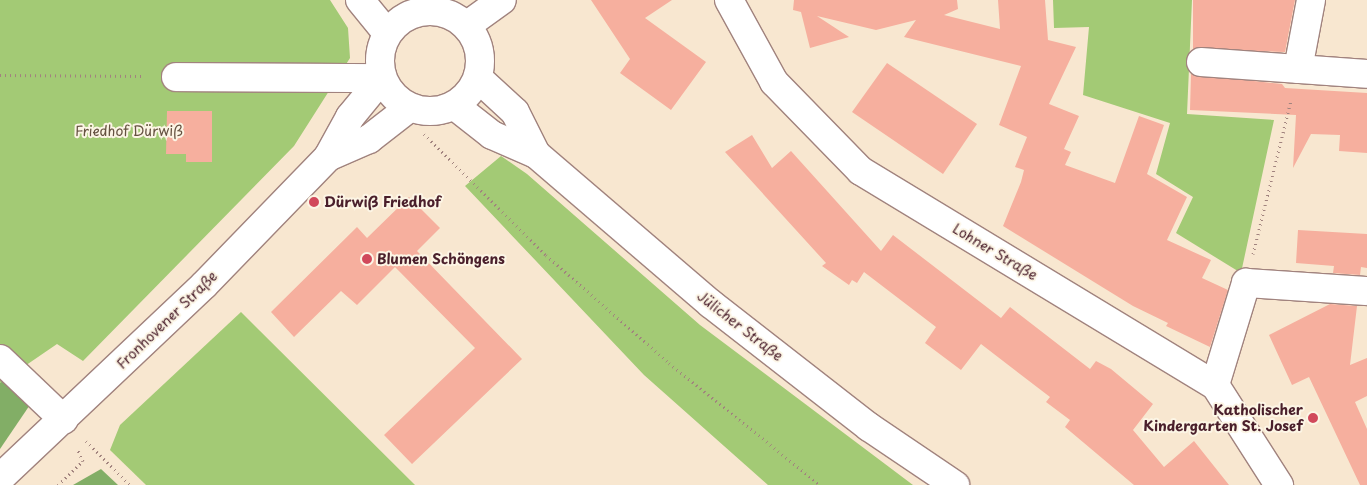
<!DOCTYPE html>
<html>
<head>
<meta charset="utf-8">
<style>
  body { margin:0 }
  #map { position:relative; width:1367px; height:485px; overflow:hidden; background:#f8e7d0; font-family:"Playpen Sans",sans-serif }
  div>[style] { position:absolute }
  .green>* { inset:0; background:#a3ca75 }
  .forest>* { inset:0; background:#82ae66 }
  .building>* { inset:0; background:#f6af9e }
  .path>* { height:3px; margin-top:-1.5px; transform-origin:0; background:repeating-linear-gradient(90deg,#a1837e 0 1px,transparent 0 5px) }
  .roads { filter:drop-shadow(1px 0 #a1837e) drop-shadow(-1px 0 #a1837e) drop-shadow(0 1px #a1837e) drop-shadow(0 -1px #a1837e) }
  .minor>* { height:28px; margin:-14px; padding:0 14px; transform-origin:14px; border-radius:14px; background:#fff }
  .minor>.ring { margin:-14px; padding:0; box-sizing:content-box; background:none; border:28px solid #fff; border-radius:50% }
  .dots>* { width:14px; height:14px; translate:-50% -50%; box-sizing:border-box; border:2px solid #fcf5e5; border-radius:50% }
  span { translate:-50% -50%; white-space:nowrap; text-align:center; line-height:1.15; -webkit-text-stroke:4px #fcf5e5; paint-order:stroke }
  .park-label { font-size:14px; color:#655241 }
  .poi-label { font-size:14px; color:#4a1f2b; font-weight:700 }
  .left { translate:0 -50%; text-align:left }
  .right { translate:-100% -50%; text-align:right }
  .street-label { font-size:14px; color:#4a1f2b }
</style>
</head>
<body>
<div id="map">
  <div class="green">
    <div style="clip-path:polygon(0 0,330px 0,348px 28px,350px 58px,294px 146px,83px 361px,57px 344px,0 383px)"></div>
    <div style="clip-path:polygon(1053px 0,1192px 0,1187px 114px,1274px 120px,1241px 273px,1176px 233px,1193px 197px,1156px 174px,1170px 123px,1083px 95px,1089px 27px,1054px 28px)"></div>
    <div style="clip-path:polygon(501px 156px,527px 174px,700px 325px,913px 485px,768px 485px,644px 375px,465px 186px)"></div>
    <div style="clip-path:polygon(241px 312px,415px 485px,146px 485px,110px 450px,120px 425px)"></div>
  </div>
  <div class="forest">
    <div style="clip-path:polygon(15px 373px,38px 393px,0 449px,0 383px)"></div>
    <div style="clip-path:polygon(101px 469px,118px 485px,73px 485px)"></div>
  </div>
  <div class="building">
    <div style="clip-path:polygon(591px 0,672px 0,645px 18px,706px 62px,671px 110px,620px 73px,630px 59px)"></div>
    <div style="clip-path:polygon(794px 0,957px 0,958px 9px,944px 15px,1000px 29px,998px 0,1045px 0,1048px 40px,1076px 47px,1049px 104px,1079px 116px,1064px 149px,1071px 152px,1065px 165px,1115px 183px,1139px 116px,1164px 125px,1147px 174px,1187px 197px,1167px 240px,1211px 260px,1202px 278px,1228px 290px,1210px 347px,1166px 326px,1168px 323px,1133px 306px,1003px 226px,1021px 182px,1024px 170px,1015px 167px,1027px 137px,999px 125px,1021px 66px,904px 37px,916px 20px,876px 30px,817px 16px,849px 37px,810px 48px,801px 12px,793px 10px)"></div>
    <div style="clip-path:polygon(1193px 0,1295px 0,1285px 52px,1193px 49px)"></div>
    <div style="clip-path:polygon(887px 63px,977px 124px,943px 174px,852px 112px)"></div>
    <div style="clip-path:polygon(1191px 74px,1282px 84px,1285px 88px,1367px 93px,1367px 153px,1339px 151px,1340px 135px,1311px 134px,1293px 168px,1296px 115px,1190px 110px)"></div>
    <div style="clip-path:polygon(167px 111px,212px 111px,212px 162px,186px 162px,186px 154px,166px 154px)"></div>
    <div style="clip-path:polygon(752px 135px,772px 168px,791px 151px,881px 251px,893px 235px,1001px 318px,1010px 307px,1090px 369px,1096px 361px,1111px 369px,1153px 404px,1133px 430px,1164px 467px,1194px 441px,1229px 485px,1134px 485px,1065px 427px,1070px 420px,1046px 402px,1050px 397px,981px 344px,961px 370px,925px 343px,936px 327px,864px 272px,857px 283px,852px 280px,849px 285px,822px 266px,826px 263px,725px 152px)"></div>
    <div style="clip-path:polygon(409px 197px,440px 228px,417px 251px,522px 359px,412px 464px,384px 435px,475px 348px,395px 267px,357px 305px,341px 291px,294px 337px,271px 312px,357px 227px,367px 238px)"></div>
    <div style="clip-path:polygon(1298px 230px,1367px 234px,1367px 268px,1361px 267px,1360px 275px,1333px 273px,1334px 266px,1296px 263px)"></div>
    <div style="clip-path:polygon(1330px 304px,1357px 306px,1350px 365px,1367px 358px,1367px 396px,1355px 402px,1367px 429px,1367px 485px,1360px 485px,1309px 377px,1292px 385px,1269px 335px)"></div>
  </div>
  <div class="path">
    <div style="left:0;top:75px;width:145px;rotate:0.4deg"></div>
    <div style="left:424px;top:134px;width:172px;rotate:44.8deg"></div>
    <div style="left:546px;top:255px;width:164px;rotate:41.3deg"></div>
    <div style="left:669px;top:363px;width:194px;rotate:38.9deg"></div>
    <div style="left:1253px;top:254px;width:159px;rotate:-76.1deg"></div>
    <div style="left:86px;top:441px;width:62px;rotate:45deg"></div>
    <div style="left:58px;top:485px;width:35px;rotate:-44deg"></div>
    <div style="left:83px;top:461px;width:14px;rotate:-115deg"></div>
  </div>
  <div class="roads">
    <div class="minor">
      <div style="left:360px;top:0;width:43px;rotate:50.7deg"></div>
      <div style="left:729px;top:0;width:94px;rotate:61.2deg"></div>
      <div style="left:774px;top:82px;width:124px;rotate:45.7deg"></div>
      <div style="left:861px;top:171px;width:414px;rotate:31.2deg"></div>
      <div style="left:1215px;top:385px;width:119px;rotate:57.4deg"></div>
      <div class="ring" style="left:380px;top:11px;width:72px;height:72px"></div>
      <div style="left:466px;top:26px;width:44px;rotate:-35.8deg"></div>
      <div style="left:1201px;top:62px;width:166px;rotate:4.1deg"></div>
      <div style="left:1298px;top:69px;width:70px;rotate:-79.3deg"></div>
      <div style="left:176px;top:77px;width:206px;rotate:0.3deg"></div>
      <div style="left:478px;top:78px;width:50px;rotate:42.6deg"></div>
      <div style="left:515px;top:112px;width:47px;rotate:63.4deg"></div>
      <div style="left:455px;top:106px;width:47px;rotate:38.1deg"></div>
      <div style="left:492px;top:135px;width:48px;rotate:23.4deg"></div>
      <div style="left:536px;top:154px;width:230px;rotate:40.6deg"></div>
      <div style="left:711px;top:304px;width:200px;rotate:37.9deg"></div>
      <div style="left:869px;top:427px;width:104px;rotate:34deg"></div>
      <div style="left:328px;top:157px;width:45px;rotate:-23.7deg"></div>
      <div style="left:369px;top:139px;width:51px;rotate:-37.8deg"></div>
      <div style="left:0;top:359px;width:88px;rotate:43.6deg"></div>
      <div style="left:1215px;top:385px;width:107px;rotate:-73.1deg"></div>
      <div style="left:1246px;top:283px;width:121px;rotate:3.8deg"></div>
      <div style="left:0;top:478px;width:281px;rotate:-43.4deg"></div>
      <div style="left:204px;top:285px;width:178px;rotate:-45.9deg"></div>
      <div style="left:328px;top:157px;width:46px;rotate:-61.2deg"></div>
      <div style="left:350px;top:117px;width:50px;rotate:-50.6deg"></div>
    </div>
  </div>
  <div class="dots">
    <div style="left:314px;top:202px;background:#d1495b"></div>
    <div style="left:367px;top:259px;background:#d1495b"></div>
    <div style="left:1313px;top:418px;background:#d1495b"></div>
  </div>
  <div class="park-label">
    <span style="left:129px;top:131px">Friedhof Dürwiß</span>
  </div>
  <div class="poi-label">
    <span class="left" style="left:324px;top:202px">Dürwiß Friedhof</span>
    <span class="left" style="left:377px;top:259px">Blumen Schöngens</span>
    <span class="right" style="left:1303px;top:418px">Katholischer<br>Kindergarten St. Josef</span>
  </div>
  <div class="street-label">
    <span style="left:995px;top:252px;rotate:31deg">Lohner Straße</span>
    <span style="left:167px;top:320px;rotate:-44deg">Fronhovener Straße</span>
    <span style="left:740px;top:326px;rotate:38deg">Jülicher Straße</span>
  </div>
</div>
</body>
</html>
